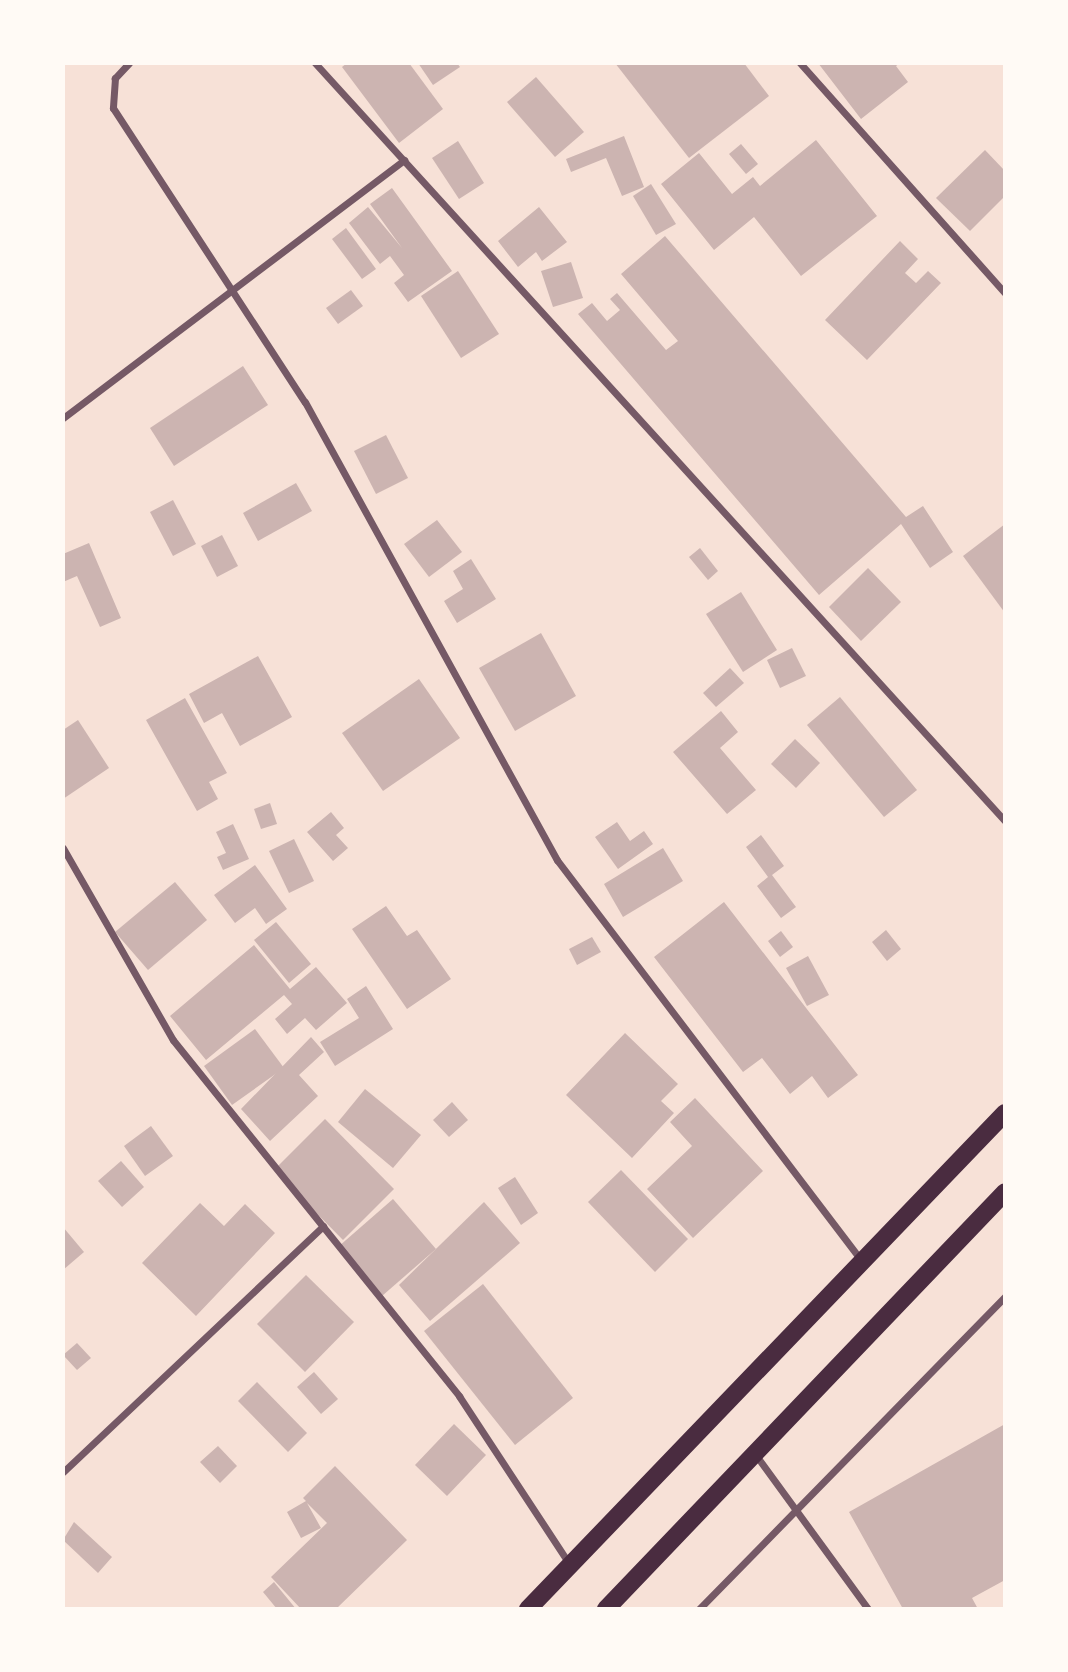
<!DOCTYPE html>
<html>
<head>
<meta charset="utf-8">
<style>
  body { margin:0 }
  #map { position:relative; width:1068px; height:1672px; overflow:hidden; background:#f7e1d7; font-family:"Open Sans",sans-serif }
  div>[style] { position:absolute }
  .building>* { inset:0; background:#ccb4b1 }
  .minor>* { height:7px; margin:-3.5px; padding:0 3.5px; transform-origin:3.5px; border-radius:3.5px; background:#755966 }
  .primary>* { height:18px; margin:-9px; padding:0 9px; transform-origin:9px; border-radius:9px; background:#4a2c40 }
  span { translate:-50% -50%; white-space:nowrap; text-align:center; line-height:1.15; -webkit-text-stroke:7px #fffaf5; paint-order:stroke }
  .frame { position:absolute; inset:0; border:65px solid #fffaf5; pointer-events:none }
</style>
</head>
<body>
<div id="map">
  <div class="building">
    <div style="clip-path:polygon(347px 63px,409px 63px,443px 109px,399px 143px,342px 67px)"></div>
    <div style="clip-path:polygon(418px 63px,457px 63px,460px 67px,433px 85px)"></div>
    <div style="clip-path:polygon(615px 63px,744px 63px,769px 96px,689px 158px)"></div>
    <div style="clip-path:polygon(818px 63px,900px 63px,896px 66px,908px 82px,861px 119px)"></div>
    <div style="clip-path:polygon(536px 77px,584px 132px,555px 157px,507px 102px)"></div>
    <div style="clip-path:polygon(624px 136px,644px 187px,622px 196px,606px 158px,571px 172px,566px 159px)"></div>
    <div style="clip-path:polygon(816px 140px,877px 216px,801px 276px,754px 217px,714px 250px,661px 184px,699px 153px,732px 194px,753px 177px,760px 186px)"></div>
    <div style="clip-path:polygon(458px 141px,484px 183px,459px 199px,432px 158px)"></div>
    <div style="clip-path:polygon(741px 144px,758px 164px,746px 174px,729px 154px)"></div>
    <div style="clip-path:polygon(985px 150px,1005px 171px,1005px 196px,970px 231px,936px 198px)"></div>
    <div style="clip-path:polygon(651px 184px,676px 224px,656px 235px,633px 196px)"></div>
    <div style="clip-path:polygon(392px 188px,452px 271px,408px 302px,394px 283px,404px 275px,390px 256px,380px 264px,349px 223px,368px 207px,402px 248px,370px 204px)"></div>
    <div style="clip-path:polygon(539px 207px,567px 242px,542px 261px,536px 252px,518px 267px,498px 241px)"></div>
    <div style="clip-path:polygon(346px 228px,376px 269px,362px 279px,332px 239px)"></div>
    <div style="clip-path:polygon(665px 236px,906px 517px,923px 506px,953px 552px,930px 568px,901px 524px,819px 595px,578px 314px,592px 303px,607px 321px,620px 310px,610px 299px,617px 293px,666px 350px,678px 341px,621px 274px)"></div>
    <div style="clip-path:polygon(900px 241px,918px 259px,905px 273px,916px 283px,928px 271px,941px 283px,867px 360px,825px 320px)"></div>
    <div style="clip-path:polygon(571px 262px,583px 298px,553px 307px,541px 271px)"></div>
    <div style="clip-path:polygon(458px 271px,499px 334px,461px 358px,421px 296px)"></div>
    <div style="clip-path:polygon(351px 290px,363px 306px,338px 324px,326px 308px)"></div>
    <div style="clip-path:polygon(243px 366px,268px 405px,174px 466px,150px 428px)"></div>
    <div style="clip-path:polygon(386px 435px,408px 478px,376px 494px,354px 451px)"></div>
    <div style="clip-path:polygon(296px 483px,312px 511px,258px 541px,243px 513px)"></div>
    <div style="clip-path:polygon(173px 500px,196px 544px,173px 556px,150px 512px)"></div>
    <div style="clip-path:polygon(437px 520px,462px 552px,429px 577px,404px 544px)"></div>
    <div style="clip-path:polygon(1005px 524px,1005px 613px,963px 556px)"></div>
    <div style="clip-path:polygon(222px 535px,238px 566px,217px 577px,201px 546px)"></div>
    <div style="clip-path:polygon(89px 543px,121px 618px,100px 627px,77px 576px,63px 582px,63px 554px)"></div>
    <div style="clip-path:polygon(700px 548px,718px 571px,708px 580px,689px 557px)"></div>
    <div style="clip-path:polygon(471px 559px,496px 599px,457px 623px,444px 601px,463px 589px,453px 571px)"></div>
    <div style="clip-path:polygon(868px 568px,901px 602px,861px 641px,829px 607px)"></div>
    <div style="clip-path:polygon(741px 592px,777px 650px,743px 672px,706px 614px)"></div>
    <div style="clip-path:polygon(541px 633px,576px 696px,515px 731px,479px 668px)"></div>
    <div style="clip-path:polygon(792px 648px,806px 676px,780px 688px,767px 660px)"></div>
    <div style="clip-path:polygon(258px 656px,292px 717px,240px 746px,222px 713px,204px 723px,189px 694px)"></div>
    <div style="clip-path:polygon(730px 668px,744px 683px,716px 707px,703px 693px)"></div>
    <div style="clip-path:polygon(419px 679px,460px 738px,383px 791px,342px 733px)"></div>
    <div style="clip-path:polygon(840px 697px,917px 790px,884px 817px,807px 725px)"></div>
    <div style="clip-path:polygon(185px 698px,227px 773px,209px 782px,218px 799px,197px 811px,146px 720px)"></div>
    <div style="clip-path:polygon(721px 711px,738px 732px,720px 748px,756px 790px,727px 814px,673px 752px)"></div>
    <div style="clip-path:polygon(78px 720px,109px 768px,63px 799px,63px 730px)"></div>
    <div style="clip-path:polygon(795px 739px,820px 763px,796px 788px,771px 764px)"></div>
    <div style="clip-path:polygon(270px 803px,277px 824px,261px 829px,254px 809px)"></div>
    <div style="clip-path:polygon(331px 812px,344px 828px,336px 835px,348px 848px,333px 861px,307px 832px)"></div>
    <div style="clip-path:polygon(617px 822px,630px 841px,644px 831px,653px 844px,618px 869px,595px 837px)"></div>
    <div style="clip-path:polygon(233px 824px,249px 859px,223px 870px,217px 857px,226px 853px,216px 832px)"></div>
    <div style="clip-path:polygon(761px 835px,784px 866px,772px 875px,796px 907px,781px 918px,757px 886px,768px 877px,746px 847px)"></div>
    <div style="clip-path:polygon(294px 839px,314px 881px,289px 893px,269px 851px)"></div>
    <div style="clip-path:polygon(663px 848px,683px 881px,623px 917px,604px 884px)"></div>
    <div style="clip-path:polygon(255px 865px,287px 909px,266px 924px,255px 908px,235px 923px,214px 895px)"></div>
    <div style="clip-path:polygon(175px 882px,207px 920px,148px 970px,115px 932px)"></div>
    <div style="clip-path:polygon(724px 902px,858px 1075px,828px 1098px,812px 1076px,790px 1094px,762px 1058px,743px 1072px,654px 957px)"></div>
    <div style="clip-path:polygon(386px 906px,407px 936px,417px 930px,451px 979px,407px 1009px,352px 929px)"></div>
    <div style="clip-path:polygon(276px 922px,311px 964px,289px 983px,254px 940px)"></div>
    <div style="clip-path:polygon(886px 930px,901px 949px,887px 961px,872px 942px)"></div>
    <div style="clip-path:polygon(781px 931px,793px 947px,780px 957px,768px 941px)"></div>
    <div style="clip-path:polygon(592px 937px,601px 952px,577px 965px,569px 949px)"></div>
    <div style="clip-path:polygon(254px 945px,290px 989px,316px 967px,347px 1003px,316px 1030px,305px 1018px,287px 1034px,275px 1019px,292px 1004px,284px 995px,206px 1060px,170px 1016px)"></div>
    <div style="clip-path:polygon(808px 956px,829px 995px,807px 1006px,786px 968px)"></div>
    <div style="clip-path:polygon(366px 986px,393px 1029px,335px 1066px,320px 1042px,359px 1018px,347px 999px)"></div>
    <div style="clip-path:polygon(255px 1029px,284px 1068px,232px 1105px,204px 1066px)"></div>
    <div style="clip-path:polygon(625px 1033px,678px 1084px,661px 1101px,674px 1113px,632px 1158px,566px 1095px)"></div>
    <div style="clip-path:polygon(311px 1037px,324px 1052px,299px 1075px,318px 1096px,270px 1141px,241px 1109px)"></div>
    <div style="clip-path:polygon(365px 1089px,421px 1135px,393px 1168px,338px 1122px)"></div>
    <div style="clip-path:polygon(695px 1098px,763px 1171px,693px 1238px,647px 1189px,692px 1146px,670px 1122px)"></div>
    <div style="clip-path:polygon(452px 1102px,468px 1120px,449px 1137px,433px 1120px)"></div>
    <div style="clip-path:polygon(325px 1119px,394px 1189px,343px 1240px,274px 1170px)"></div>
    <div style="clip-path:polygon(151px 1126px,173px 1156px,145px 1176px,124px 1146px)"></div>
    <div style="clip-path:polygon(121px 1161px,144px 1187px,122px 1207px,98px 1181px)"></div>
    <div style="clip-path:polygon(621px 1170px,688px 1239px,655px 1272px,588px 1202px)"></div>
    <div style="clip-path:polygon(515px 1177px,538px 1213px,521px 1225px,498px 1188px)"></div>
    <div style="clip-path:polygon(393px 1199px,436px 1249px,382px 1296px,338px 1247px)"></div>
    <div style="clip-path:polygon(484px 1202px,520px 1243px,430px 1321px,399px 1285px)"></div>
    <div style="clip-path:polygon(200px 1203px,224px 1226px,245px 1204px,275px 1233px,196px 1316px,142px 1263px)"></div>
    <div style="clip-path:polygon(63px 1227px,84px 1252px,63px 1270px)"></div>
    <div style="clip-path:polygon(306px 1275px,354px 1322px,305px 1372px,257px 1324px)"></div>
    <div style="clip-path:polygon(483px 1284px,573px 1398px,515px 1445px,424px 1331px)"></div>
    <div style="clip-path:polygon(77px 1343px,91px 1358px,77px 1370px,63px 1355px)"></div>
    <div style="clip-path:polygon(314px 1372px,338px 1399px,321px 1414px,297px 1387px)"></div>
    <div style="clip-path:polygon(257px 1382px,307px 1433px,288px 1452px,238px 1401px)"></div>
    <div style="clip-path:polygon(454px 1424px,486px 1455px,447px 1496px,415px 1465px)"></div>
    <div style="clip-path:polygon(1005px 1424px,1005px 1580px,972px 1598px,978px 1609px,903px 1609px,849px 1512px)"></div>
    <div style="clip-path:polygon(218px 1446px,237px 1466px,220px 1483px,200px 1462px)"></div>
    <div style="clip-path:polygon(335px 1466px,407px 1540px,336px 1609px,301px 1609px,271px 1577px,327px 1523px,307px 1503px,321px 1528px,301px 1538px,287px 1512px,306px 1501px,303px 1498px)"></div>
    <div style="clip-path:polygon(74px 1522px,112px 1557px,98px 1573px,63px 1540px)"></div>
    <div style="clip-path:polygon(274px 1582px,296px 1609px,277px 1609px,263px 1592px)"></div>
  </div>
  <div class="minor">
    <div style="left:129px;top:63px;width:21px;rotate:133deg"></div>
    <div style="left:115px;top:78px;width:30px;rotate:94deg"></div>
    <div style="left:113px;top:108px;width:351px;rotate:56.9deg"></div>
    <div style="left:305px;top:402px;width:523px;rotate:61.18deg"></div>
    <div style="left:557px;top:860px;width:502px;rotate:52.77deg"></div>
    <div style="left:315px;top:63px;width:1025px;rotate:47.69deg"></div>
    <div style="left:800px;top:63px;width:308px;rotate:48.3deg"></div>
    <div style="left:63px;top:418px;width:428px;rotate:-37.1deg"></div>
    <div style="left:63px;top:848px;width:221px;rotate:60.2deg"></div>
    <div style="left:173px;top:1040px;width:457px;rotate:51.2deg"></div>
    <div style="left:459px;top:1396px;width:202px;rotate:56.7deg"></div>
    <div style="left:755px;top:1454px;width:192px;rotate:53.9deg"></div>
    <div style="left:63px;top:1472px;width:358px;rotate:-43.4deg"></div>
    <div style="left:699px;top:1609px;width:437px;rotate:-45.6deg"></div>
  </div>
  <div class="primary">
    <div style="left:528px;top:1609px;width:688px;rotate:-46.12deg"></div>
    <div style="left:606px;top:1609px;width:577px;rotate:-46.26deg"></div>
  </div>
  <div class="frame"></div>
</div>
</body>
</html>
